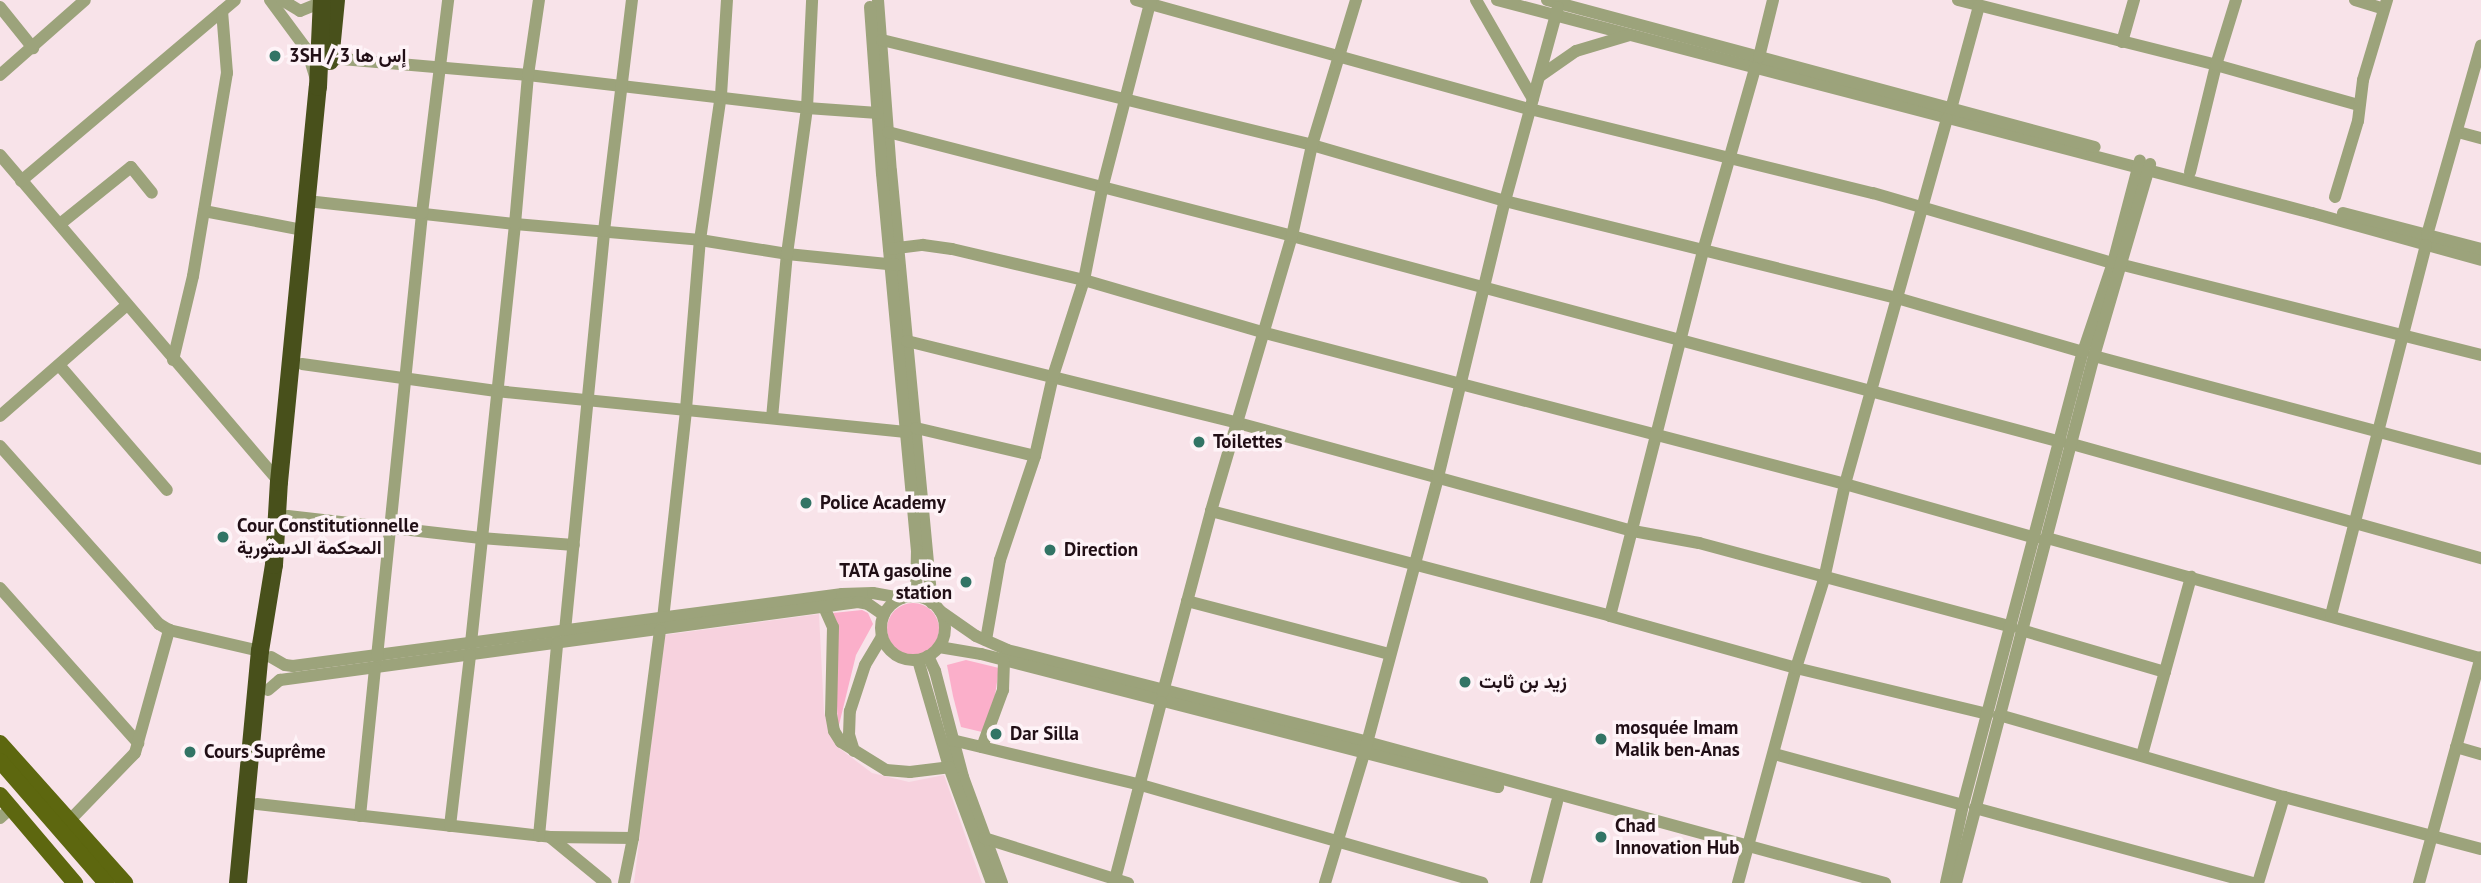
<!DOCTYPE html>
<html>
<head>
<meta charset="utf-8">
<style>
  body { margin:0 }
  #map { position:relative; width:2481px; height:883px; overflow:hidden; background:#f8e3e9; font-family:"PT Sans",Vazirmatn,sans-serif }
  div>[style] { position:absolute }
  .built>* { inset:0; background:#f7d2de }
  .green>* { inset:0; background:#fbafca }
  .round { border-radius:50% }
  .minor>* { height:12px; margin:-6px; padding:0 6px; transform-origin:6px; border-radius:6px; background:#9ca37b }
  .minor>.ring { margin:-6px; padding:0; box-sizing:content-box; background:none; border:12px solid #9ca37b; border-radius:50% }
  .major>* { height:16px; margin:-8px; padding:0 8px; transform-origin:8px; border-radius:8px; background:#5d670f }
  .highway>* { height:18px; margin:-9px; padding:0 9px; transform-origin:9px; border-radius:9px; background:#48501b }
  .dots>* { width:19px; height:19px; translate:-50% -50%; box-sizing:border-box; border:4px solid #fef3f7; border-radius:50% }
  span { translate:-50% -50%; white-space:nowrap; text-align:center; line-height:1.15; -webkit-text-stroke:7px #fef3f7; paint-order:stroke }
  .poi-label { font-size:19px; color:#210f16; font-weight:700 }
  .left { translate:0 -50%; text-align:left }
  .right { translate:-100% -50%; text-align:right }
</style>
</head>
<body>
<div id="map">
  <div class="built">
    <div style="clip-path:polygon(819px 614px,824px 713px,839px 748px,872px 773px,909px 782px,944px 775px,982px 883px,634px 883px,664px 635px)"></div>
  </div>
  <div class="green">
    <div class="round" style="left:887px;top:603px;width:52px;height:52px"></div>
    <div style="clip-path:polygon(862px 610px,868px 613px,873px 624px,856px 655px,838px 729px,833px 613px)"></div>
    <div style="clip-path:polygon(966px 660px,999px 668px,995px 696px,982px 732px,961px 727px,953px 696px,947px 665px)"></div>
  </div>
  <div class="minor">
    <div style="left:270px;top:0;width:62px;rotate:53.5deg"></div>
    <div style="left:307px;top:50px;width:28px;rotate:73deg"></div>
    <div style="left:282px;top:0;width:21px;rotate:31deg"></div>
    <div style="left:300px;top:11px;width:24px;rotate:-22deg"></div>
    <div style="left:878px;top:0;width:171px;rotate:85.7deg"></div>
    <div style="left:891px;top:171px;width:434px;rotate:84.6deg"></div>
    <div style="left:1136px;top:0;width:409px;rotate:15.5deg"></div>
    <div style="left:1530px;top:109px;width:353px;rotate:13.8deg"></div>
    <div style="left:1873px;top:193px;width:250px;rotate:16.3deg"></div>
    <div style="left:1476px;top:0;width:114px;rotate:60.1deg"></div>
    <div style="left:1497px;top:0;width:842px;rotate:14.65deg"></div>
    <div style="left:2312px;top:213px;width:175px;rotate:15.5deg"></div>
    <div style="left:1547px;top:0;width:567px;rotate:15.02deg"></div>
    <div style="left:1958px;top:0;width:266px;rotate:14.1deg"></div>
    <div style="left:2216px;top:65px;width:148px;rotate:15.7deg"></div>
    <div style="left:2355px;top:0;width:30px;rotate:17deg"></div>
    <div style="left:0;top:7px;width:53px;rotate:51.2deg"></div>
    <div style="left:870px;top:7px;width:167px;rotate:85.9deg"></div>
    <div style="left:882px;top:174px;width:378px;rotate:84.7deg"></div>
    <div style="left:917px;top:550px;width:46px;rotate:91.2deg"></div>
    <div style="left:882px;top:40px;width:443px;rotate:13.7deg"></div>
    <div style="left:1312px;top:145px;width:201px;rotate:16.2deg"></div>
    <div style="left:1505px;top:201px;width:404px;rotate:13.9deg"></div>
    <div style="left:1897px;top:298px;width:194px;rotate:16.2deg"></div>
    <div style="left:2122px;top:42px;width:44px;rotate:-74.1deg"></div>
    <div style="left:1759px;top:57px;width:59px;rotate:-76.2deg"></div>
    <div style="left:330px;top:58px;width:199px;rotate:4.9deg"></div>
    <div style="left:528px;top:75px;width:281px;rotate:6.7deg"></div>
    <div style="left:807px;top:108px;width:71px;rotate:4deg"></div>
    <div style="left:0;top:75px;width:113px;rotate:-41.4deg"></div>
    <div style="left:1540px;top:76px;width:44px;rotate:-34.8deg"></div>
    <div style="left:1576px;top:51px;width:56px;rotate:-16.5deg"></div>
    <div style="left:1951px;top:109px;width:107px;rotate:-74.8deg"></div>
    <div style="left:888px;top:132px;width:417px;rotate:14.4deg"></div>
    <div style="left:1292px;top:236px;width:796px;rotate:15deg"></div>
    <div style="left:2458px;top:132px;width:24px;rotate:15deg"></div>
    <div style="left:0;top:155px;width:430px;rotate:49.5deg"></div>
    <div style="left:2190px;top:172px;width:110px;rotate:-76.3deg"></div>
    <div style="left:2216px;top:65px;width:68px;rotate:-72.9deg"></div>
    <div style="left:21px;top:181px;width:280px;rotate:-40.2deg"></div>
    <div style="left:2335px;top:197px;width:79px;rotate:-73.2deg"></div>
    <div style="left:2358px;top:121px;width:41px;rotate:-83deg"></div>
    <div style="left:2363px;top:80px;width:84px;rotate:-73.3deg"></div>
    <div style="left:316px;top:202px;width:200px;rotate:6.3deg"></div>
    <div style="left:515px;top:224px;width:186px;rotate:4.9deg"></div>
    <div style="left:700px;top:240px;width:88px;rotate:9.1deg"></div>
    <div style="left:787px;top:254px;width:111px;rotate:5.7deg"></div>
    <div style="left:204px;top:211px;width:101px;rotate:10.9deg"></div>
    <div style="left:2343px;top:213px;width:143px;rotate:14.6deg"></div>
    <div style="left:60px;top:224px;width:91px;rotate:-38.8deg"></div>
    <div style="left:131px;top:167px;width:33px;rotate:51deg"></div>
    <div style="left:2427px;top:235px;width:197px;rotate:-74.1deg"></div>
    <div style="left:889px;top:249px;width:34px;rotate:-7deg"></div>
    <div style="left:923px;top:245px;width:29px;rotate:8deg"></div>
    <div style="left:952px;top:249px;width:136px;rotate:13.2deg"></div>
    <div style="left:1084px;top:280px;width:189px;rotate:16.3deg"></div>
    <div style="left:1265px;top:333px;width:599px;rotate:14.59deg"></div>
    <div style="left:1845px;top:484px;width:198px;rotate:15.8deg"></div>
    <div style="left:2123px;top:265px;width:369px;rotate:14.1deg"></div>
    <div style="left:907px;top:341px;width:341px;rotate:13.9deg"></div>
    <div style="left:1238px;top:423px;width:409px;rotate:15.3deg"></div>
    <div style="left:1633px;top:531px;width:67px;rotate:10.3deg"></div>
    <div style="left:1699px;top:543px;width:324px;rotate:15deg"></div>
    <div style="left:2094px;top:356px;width:400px;rotate:14.9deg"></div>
    <div style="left:173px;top:360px;width:86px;rotate:-76.6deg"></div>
    <div style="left:193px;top:276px;width:206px;rotate:-80.5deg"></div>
    <div style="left:227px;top:73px;width:62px;rotate:-94.6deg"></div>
    <div style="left:302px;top:364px;width:196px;rotate:7.9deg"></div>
    <div style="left:496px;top:391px;width:412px;rotate:5.7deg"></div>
    <div style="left:59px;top:365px;width:165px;rotate:49.2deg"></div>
    <div style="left:0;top:416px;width:169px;rotate:-41.2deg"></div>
    <div style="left:772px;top:418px;width:165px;rotate:-84.8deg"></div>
    <div style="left:787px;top:254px;width:147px;rotate:-82.2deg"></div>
    <div style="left:807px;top:108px;width:108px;rotate:-87.3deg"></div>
    <div style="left:916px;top:428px;width:122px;rotate:13.2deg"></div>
    <div style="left:2072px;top:444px;width:425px;rotate:15.6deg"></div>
    <div style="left:0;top:446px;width:239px;rotate:48.2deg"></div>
    <div style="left:159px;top:624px;width:12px;rotate:31deg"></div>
    <div style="left:169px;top:630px;width:93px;rotate:13deg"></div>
    <div style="left:1211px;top:511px;width:413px;rotate:14.7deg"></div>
    <div style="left:1610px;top:616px;width:377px;rotate:-75.7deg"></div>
    <div style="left:1703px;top:251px;width:190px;rotate:-74.1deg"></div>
    <div style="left:288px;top:516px;width:194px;rotate:6.5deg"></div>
    <div style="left:481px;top:538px;width:93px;rotate:4.3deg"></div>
    <div style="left:2047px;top:538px;width:450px;rotate:15.5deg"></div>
    <div style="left:0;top:588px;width:208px;rotate:48.3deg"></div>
    <div class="ring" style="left:881px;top:596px;width:52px;height:52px"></div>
    <div style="left:1187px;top:601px;width:209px;rotate:14.7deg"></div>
    <div style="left:824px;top:607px;width:22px;rotate:66deg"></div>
    <div style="left:833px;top:627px;width:87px;rotate:91.3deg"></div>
    <div style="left:831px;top:714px;width:17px;rotate:80deg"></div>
    <div style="left:834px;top:731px;width:13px;rotate:58deg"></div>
    <div style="left:841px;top:742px;width:53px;rotate:31.9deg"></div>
    <div style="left:886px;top:770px;width:24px;rotate:5deg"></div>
    <div style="left:910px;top:772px;width:39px;rotate:-7deg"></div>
    <div style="left:940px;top:611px;width:44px;rotate:34.8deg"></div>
    <div style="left:976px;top:636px;width:34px;rotate:24deg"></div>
    <div style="left:1007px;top:650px;width:372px;rotate:14.3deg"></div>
    <div style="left:1367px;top:742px;width:537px;rotate:15.23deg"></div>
    <div style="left:2331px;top:615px;width:382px;rotate:-75.6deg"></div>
    <div style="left:1610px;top:616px;width:193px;rotate:15.6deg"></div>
    <div style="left:1796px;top:668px;width:197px;rotate:13.5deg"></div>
    <div style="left:663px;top:619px;width:211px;rotate:-83.7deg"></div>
    <div style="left:686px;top:409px;width:170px;rotate:-85.3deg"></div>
    <div style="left:700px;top:240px;width:147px;rotate:-81.8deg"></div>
    <div style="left:721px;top:95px;width:95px;rotate:-86.4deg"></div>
    <div style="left:2021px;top:630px;width:150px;rotate:16.3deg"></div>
    <div style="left:565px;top:631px;width:402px;rotate:-84.4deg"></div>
    <div style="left:604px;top:231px;width:233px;rotate:-83.1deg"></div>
    <div style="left:986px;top:640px;width:81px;rotate:-80.1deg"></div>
    <div style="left:1000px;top:560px;width:110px;rotate:-71.4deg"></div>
    <div style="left:1035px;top:456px;width:82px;rotate:-77.3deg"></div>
    <div style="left:1053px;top:376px;width:101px;rotate:-72.1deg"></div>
    <div style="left:1084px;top:280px;width:93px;rotate:-78.8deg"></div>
    <div style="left:1102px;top:189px;width:195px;rotate:-75.5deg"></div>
    <div style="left:471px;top:643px;width:421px;rotate:-84deg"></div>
    <div style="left:515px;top:224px;width:150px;rotate:-85deg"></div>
    <div style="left:528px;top:75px;width:76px;rotate:-81.7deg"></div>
    <div style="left:939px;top:647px;width:43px;rotate:9.5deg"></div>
    <div style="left:981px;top:654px;width:534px;rotate:14.43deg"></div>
    <div style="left:928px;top:656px;width:17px;rotate:65deg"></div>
    <div style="left:935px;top:671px;width:110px;rotate:75.2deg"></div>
    <div style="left:963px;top:777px;width:113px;rotate:69.8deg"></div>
    <div style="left:271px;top:657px;width:16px;rotate:30deg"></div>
    <div style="left:285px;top:665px;width:8px;rotate:7deg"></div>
    <div style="left:293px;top:666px;width:554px;rotate:-7.47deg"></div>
    <div style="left:842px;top:594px;width:31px;rotate:-2deg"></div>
    <div style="left:873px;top:593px;width:29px;rotate:10deg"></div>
    <div style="left:377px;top:657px;width:446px;rotate:-84.2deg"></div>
    <div style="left:422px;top:213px;width:215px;rotate:-83deg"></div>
    <div style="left:918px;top:660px;width:111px;rotate:73.8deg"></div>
    <div style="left:949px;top:767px;width:124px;rotate:69.7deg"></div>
    <div style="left:268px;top:690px;width:16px;rotate:-40deg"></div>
    <div style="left:280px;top:680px;width:583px;rotate:-7.69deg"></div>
    <div style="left:858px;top:602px;width:10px;rotate:11deg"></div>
    <div style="left:868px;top:604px;width:19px;rotate:35deg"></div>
    <div style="left:1163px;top:692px;width:187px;rotate:-75.1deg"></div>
    <div style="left:1211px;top:511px;width:287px;rotate:-73.6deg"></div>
    <div style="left:1292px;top:236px;width:93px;rotate:-77.6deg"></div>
    <div style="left:1312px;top:145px;width:152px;rotate:-73.1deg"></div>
    <div style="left:1999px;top:715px;width:297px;rotate:16.1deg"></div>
    <div style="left:2284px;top:797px;width:204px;rotate:14.8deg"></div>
    <div style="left:952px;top:740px;width:194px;rotate:13.4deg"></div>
    <div style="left:1141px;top:785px;width:355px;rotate:16deg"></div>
    <div style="left:982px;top:747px;width:61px;rotate:-69.8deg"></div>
    <div style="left:1003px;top:690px;width:28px;rotate:-88deg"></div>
    <div style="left:2456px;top:747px;width:26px;rotate:16deg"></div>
    <div style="left:854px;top:751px;width:17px;rotate:-107deg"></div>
    <div style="left:849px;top:735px;width:24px;rotate:-88deg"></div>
    <div style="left:850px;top:711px;width:48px;rotate:-71.9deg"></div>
    <div style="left:865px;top:665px;width:33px;rotate:-59deg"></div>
    <div style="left:1774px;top:754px;width:196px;rotate:15.1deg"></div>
    <div style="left:2142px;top:755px;width:185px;rotate:-74.6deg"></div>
    <div style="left:257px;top:804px;width:295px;rotate:6.4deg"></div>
    <div style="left:550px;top:837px;width:72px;rotate:39.4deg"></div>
    <div style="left:1975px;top:808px;width:288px;rotate:15.1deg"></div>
    <div style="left:360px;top:816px;width:149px;rotate:-84.2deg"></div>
    <div style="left:0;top:818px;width:15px;rotate:-42deg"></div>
    <div style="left:70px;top:820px;width:93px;rotate:-45.9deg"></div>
    <div style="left:135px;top:753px;width:128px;rotate:-74.5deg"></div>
    <div style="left:450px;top:826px;width:172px;rotate:-83.3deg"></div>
    <div style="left:539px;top:836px;width:193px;rotate:-84.6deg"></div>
    <div style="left:550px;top:837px;width:83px;rotate:0.7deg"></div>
    <div style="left:984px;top:838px;width:151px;rotate:17.4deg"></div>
    <div style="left:624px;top:883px;width:46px;rotate:-78.7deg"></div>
    <div style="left:633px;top:838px;width:209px;rotate:-82.6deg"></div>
    <div style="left:1114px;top:883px;width:187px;rotate:-75.4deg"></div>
    <div style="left:1325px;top:883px;width:135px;rotate:-73.2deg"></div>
    <div style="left:1364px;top:754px;width:287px;rotate:-75deg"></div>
    <div style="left:1438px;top:477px;width:284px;rotate:-76.4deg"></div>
    <div style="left:1505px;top:201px;width:201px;rotate:-74.7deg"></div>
    <div style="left:1536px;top:883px;width:84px;rotate:-75.5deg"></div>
    <div style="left:1738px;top:883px;width:223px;rotate:-74.9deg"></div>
    <div style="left:1796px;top:668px;width:93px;rotate:-72.5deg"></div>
    <div style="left:1824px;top:579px;width:97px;rotate:-77.5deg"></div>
    <div style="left:1845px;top:484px;width:379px;rotate:-74.4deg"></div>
    <div style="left:1946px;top:883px;width:80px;rotate:-77.7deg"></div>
    <div style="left:1963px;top:805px;width:469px;rotate:-75.2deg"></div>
    <div style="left:2083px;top:352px;width:94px;rotate:-71.4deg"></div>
    <div style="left:2113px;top:263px;width:106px;rotate:-75.3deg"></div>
    <div style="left:1956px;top:883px;width:545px;rotate:-75.33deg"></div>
    <div style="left:2094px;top:356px;width:200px;rotate:-73.7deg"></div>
    <div style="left:2258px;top:883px;width:90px;rotate:-73.2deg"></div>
    <div style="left:2419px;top:883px;width:234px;rotate:-74.7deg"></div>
  </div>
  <div class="major">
    <div style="left:0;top:743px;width:188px;rotate:48.2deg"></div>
    <div style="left:0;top:761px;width:162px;rotate:49deg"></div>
    <div style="left:0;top:795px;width:116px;rotate:49.6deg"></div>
  </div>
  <div class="highway">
    <div style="left:330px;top:61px;width:61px;rotate:-84.4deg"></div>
    <div style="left:238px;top:883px;width:233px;rotate:-84.6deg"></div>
    <div style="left:260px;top:651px;width:87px;rotate:-80.8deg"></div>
    <div style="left:274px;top:565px;width:83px;rotate:-86.6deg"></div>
    <div style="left:279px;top:482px;width:397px;rotate:-84.4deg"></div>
    <div style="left:318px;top:87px;width:87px;rotate:-87.4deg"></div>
  </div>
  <div class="dots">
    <div style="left:275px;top:56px;background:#327465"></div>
    <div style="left:1199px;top:442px;background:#327465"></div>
    <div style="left:806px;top:503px;background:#327465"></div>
    <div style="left:223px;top:537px;background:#327465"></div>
    <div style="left:1050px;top:550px;background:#327465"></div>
    <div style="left:966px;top:582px;background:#327465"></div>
    <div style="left:1465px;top:682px;background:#327465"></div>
    <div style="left:996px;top:734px;background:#327465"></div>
    <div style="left:1601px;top:739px;background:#327465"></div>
    <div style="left:190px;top:752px;background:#327465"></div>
    <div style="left:1601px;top:837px;background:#327465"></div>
  </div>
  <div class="poi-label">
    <span class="left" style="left:289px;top:56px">3SH / 3 إس ها</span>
    <span class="left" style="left:1213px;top:442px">Toilettes</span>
    <span class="left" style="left:820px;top:503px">Police Academy</span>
    <span class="left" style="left:237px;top:537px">Cour Constitutionnelle<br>المحكمة الدستورية</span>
    <span class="left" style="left:1064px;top:550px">Direction</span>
    <span class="right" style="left:952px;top:582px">TATA gasoline<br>station</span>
    <span class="left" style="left:1479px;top:682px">زيد بن ثابت</span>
    <span class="left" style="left:1615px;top:739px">mosquée Imam<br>Malik ben-Anas</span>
    <span class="left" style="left:1010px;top:734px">Dar Silla</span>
    <span class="left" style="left:204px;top:752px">Cours Suprême</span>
    <span class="left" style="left:1615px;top:837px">Chad<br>Innovation Hub</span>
  </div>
</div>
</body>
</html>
